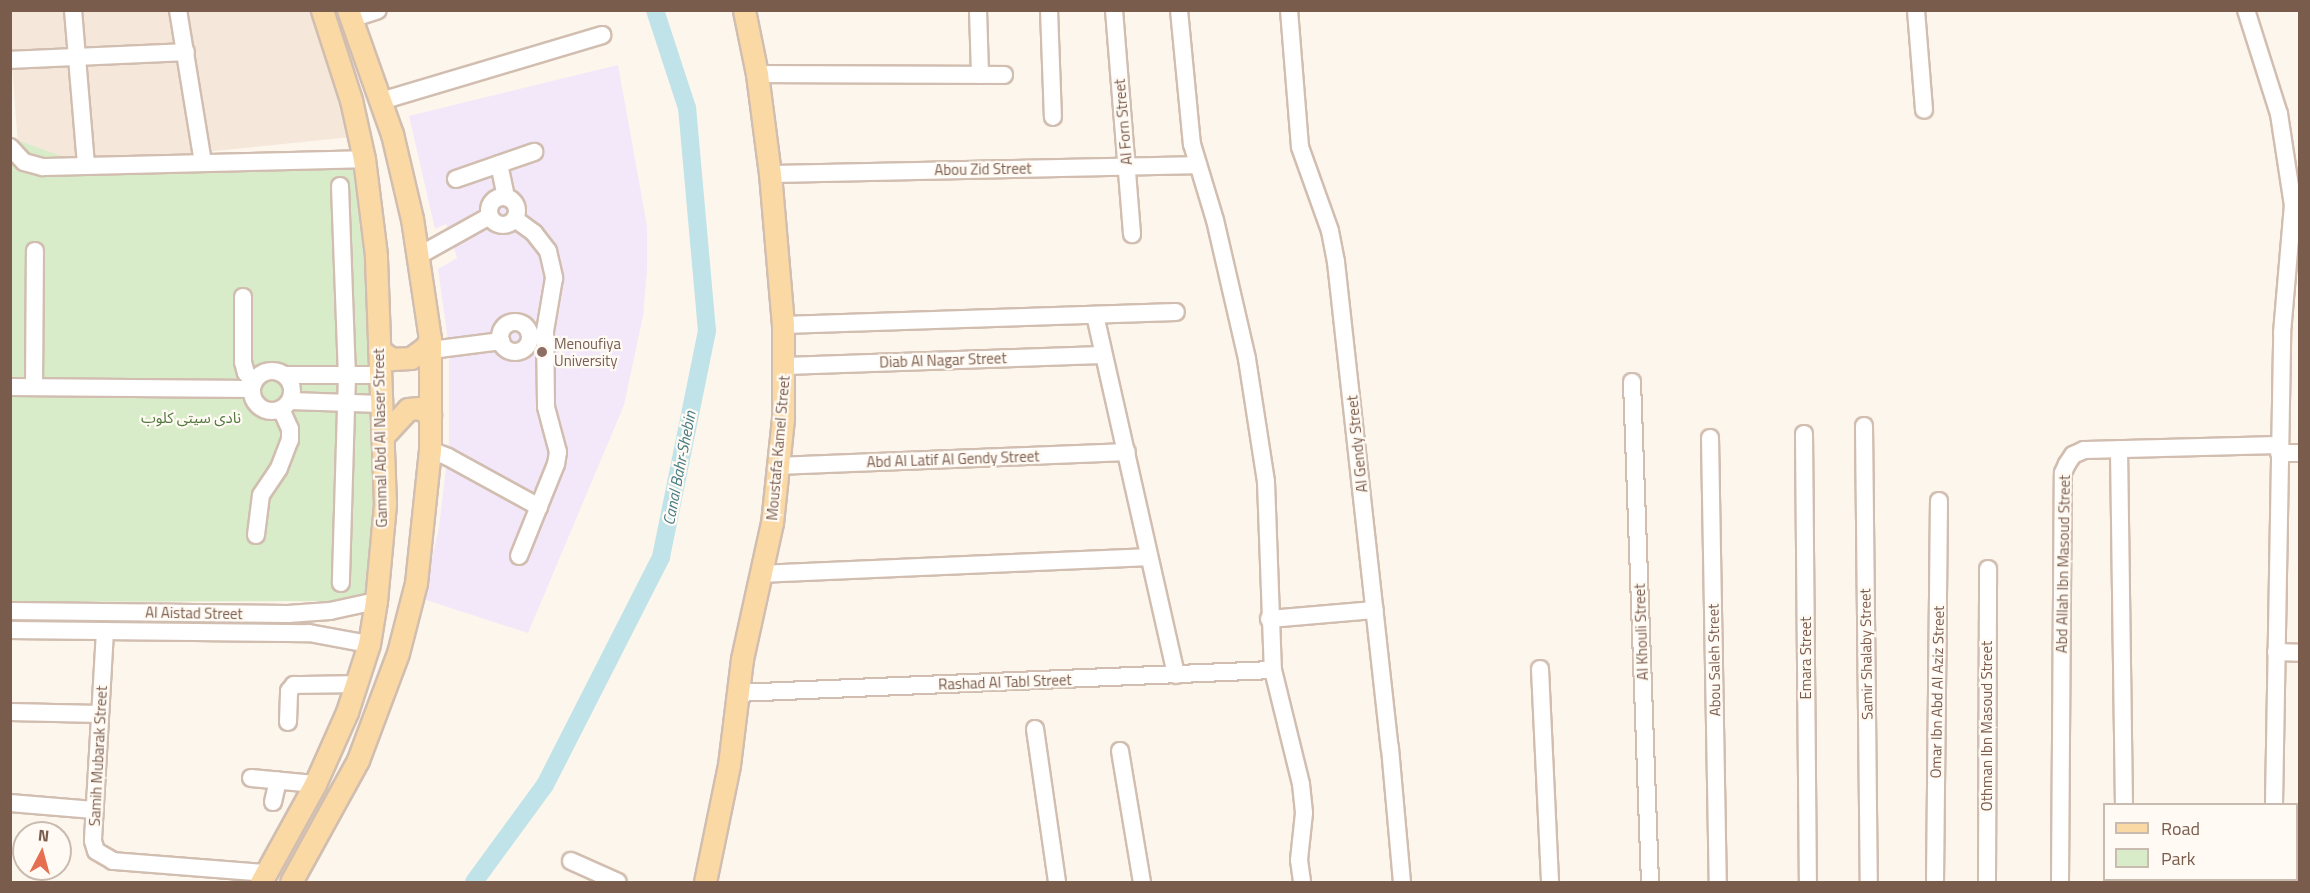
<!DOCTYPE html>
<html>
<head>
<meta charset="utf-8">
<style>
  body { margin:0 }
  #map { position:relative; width:2310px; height:893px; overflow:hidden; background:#fdf6ec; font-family:"Titillium Web","Noto Sans Arabic",sans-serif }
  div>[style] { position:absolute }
  .residential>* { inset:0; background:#f5e8da }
  .education>* { inset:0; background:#f3e8fa }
  .green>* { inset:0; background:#d8ecc9 }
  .canal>* { height:18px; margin:-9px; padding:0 9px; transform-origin:9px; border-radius:9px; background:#bfe3e8 }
  .roads { filter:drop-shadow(2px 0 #d1beb0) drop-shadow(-2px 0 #d1beb0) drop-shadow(0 2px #d1beb0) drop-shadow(0 -2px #d1beb0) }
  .minor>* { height:16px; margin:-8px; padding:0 8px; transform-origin:8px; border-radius:8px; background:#fff }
  .minor>.ring { margin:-8px; padding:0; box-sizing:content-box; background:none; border:16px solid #fff; border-radius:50% }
  .major>* { height:21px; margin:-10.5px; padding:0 10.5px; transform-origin:10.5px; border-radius:10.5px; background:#fbd9a5 }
  .dots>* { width:16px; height:16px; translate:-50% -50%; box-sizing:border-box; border:3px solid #fffaf3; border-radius:50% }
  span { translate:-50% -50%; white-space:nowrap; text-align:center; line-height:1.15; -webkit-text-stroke:4.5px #fffaf3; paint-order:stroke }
  .street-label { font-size:15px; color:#7a5c4d }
  .education-label { font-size:15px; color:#785e54 }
  .left { translate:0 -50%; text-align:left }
  .park-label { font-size:15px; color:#537a41 }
  .water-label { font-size:16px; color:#437c86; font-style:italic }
  .frame { position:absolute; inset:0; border:12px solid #7a5c4d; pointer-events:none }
  .legend { position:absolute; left:2103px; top:803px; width:195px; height:78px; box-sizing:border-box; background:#fffaf3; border:2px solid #cabbb1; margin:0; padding:8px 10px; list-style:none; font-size:18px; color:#7a5c4d }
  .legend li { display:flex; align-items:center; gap:12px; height:30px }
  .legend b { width:30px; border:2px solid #cabbb1 }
  .north { position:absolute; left:12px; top:821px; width:60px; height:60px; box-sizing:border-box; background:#fffaf3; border:2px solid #cabbb1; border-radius:50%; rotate:6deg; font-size:16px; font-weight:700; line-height:24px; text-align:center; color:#7a5c4d }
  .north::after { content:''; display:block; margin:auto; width:21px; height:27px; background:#e76f51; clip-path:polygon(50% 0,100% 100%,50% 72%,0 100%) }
</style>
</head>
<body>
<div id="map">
  <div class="residential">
    <div style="clip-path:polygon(10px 11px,311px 11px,351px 137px,176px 155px,49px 159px,18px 146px,11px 53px)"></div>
  </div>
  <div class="education">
    <div style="clip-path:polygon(618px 65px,647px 226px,647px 270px,643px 316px,624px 405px,528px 633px,423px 599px,439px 527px,449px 442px,449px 347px,438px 269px,457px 258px,446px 224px,435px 229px,409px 116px)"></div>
  </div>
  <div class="green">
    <div style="clip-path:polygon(11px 138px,86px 165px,364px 159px,376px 601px,11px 602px)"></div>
  </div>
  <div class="canal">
    <div style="left:474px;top:882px;width:120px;rotate:-53.8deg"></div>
    <div style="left:545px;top:785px;width:256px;rotate:-63deg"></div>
    <div style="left:661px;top:557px;width:231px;rotate:-78.5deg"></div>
    <div style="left:707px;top:331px;width:224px;rotate:-95.1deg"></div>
    <div style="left:687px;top:108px;width:103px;rotate:-108.1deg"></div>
  </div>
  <div class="roads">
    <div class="minor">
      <div style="left:73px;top:10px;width:156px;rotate:85.2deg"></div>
      <div style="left:178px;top:10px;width:154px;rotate:80.7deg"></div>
      <div style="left:978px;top:10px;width:65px;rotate:88.2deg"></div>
      <div style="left:1049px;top:10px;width:107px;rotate:87.9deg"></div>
      <div style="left:1114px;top:10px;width:225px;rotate:85.4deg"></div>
      <div style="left:1179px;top:10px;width:135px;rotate:84.5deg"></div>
      <div style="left:1192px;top:144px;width:79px;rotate:73.2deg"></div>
      <div style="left:1215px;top:220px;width:143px;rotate:77deg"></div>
      <div style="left:1247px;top:359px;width:124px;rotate:81.2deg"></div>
      <div style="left:1266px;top:482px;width:188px;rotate:87.9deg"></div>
      <div style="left:1273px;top:670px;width:117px;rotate:76.2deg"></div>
      <div style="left:1301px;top:784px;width:29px;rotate:84deg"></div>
      <div style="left:1304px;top:813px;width:47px;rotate:96.1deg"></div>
      <div style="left:1299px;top:860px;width:22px;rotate:82deg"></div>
      <div style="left:1289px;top:10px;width:137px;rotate:85.4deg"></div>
      <div style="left:1300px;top:147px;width:89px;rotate:70.3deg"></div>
      <div style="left:1330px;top:231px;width:32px;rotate:79deg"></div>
      <div style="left:1336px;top:262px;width:489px;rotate:83.7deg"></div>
      <div style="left:1390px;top:748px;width:135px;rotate:84.9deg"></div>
      <div style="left:1916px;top:10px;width:100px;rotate:85.4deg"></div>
      <div style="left:2246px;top:10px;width:109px;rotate:72.4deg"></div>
      <div style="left:2279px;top:114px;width:92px;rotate:81.3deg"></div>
      <div style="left:351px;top:19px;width:28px;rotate:-18deg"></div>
      <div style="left:10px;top:60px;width:176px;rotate:-2.6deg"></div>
      <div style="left:757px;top:74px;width:247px;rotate:0.2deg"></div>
      <div style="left:381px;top:101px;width:231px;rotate:-16.6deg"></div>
      <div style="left:10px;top:147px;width:21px;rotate:47deg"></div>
      <div style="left:24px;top:162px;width:20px;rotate:15deg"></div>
      <div style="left:43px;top:167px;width:321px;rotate:-1.4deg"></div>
      <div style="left:499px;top:164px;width:34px;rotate:78deg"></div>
      <div style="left:770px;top:174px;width:426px;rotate:-1.2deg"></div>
      <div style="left:456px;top:179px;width:83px;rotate:-19.1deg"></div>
      <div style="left:340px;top:186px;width:189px;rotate:87.9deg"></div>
      <div style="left:347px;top:375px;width:208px;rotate:91.7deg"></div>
      <div class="ring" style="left:489px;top:197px;width:12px;height:12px"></div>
      <div style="left:515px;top:219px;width:24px;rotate:36deg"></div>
      <div style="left:534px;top:233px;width:23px;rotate:52deg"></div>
      <div style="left:548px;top:251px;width:28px;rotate:77deg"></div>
      <div style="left:554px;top:278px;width:54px;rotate:99.6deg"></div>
      <div style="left:545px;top:331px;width:76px;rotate:89.2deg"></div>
      <div style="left:546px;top:407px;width:47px;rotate:75.1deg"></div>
      <div style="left:558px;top:452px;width:12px;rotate:99deg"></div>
      <div style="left:556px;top:464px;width:99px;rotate:111.9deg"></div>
      <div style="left:418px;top:256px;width:82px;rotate:-29.1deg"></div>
      <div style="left:243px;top:297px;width:65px;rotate:90deg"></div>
      <div style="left:243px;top:362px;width:11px;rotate:75deg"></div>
      <div style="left:246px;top:373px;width:12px;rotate:48deg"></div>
      <div style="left:1095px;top:315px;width:369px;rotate:77.3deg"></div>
      <div class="ring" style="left:500px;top:322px;width:14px;height:14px"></div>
      <div style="left:783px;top:325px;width:393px;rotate:-1.9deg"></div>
      <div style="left:431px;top:350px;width:71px;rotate:-7.3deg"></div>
      <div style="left:785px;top:366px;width:317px;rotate:-2deg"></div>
      <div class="ring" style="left:252px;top:371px;width:24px;height:24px"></div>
      <div style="left:285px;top:375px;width:95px"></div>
      <div style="left:1632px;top:382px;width:500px;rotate:87.94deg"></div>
      <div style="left:10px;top:387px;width:242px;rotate:0.5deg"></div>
      <div style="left:34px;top:387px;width:136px;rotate:-89.6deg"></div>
      <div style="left:290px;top:401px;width:91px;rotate:1.9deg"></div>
      <div style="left:1864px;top:426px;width:456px;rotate:89.4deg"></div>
      <div style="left:1804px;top:434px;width:448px;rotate:89.5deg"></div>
      <div style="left:1710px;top:438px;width:444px;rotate:89deg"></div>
      <div style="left:2119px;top:449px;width:355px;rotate:89.2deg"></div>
      <div style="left:430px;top:450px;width:19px;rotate:21deg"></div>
      <div style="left:448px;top:457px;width:104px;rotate:28.8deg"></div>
      <div style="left:2279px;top:453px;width:21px"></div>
      <div style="left:778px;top:466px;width:349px;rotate:-2.3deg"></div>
      <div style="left:256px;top:535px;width:40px;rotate:-82.9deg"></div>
      <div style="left:261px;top:495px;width:32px;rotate:-56deg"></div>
      <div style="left:279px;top:468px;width:30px;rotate:-69deg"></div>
      <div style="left:290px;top:440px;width:11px;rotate:-90deg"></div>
      <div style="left:290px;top:429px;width:22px;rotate:-114deg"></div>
      <div style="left:761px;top:574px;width:388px;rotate:-2.5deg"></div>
      <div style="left:10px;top:611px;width:278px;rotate:0.6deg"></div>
      <div style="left:288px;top:614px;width:42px;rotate:-4.1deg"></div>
      <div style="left:330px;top:611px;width:47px;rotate:-12.3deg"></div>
      <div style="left:1269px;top:619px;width:106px;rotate:-4.9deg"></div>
      <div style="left:10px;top:630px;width:299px;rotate:0.6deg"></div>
      <div style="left:309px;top:633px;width:61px;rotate:10.4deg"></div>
      <div style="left:105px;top:631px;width:210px;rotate:93.3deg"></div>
      <div style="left:93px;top:841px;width:10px;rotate:73deg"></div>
      <div style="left:96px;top:851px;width:20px;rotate:30deg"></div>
      <div style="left:113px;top:861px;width:153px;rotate:4.5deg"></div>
      <div style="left:2276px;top:652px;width:24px;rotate:2deg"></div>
      <div style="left:1540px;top:669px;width:213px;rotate:87.3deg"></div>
      <div style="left:737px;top:693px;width:536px;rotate:-2.46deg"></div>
      <div style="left:10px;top:712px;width:90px;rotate:1.3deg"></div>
      <div style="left:288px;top:722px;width:31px;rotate:-88deg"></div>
      <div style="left:289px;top:691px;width:8px;rotate:-50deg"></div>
      <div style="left:294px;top:685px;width:62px;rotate:-0.9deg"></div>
      <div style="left:1035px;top:729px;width:155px;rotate:81.8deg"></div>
      <div style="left:1120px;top:751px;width:133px;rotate:80.5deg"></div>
      <div style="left:251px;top:778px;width:64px;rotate:5.4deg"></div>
      <div style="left:273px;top:802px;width:22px;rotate:-77deg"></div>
      <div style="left:10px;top:803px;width:84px;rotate:4.8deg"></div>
      <div style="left:2274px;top:804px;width:471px;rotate:-89deg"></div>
      <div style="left:2282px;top:333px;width:128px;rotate:-85.1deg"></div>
      <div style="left:2293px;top:205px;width:9px;rotate:-41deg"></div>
      <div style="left:571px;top:861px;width:51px;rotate:24.1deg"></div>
      <div style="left:2125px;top:880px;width:2px;rotate:90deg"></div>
      <div style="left:1935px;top:882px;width:381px;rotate:-89.4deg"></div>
      <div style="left:1987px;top:882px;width:313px;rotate:-89.8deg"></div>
      <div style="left:2060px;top:882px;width:409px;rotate:-89.6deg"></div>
      <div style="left:2063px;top:473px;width:10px;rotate:-66deg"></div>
      <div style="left:2067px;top:464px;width:11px;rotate:-56deg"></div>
      <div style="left:2073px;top:455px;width:12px;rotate:-24deg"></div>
      <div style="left:2084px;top:450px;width:196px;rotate:-1.5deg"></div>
      <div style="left:2271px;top:882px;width:22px;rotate:-5deg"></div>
    </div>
    <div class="major">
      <div style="left:379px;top:350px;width:16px;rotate:35deg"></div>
      <div style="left:392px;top:359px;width:19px;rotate:-3deg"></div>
      <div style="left:411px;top:358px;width:19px;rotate:-36deg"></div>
      <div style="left:426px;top:347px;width:9px;rotate:-63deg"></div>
      <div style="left:383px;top:436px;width:37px;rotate:-47deg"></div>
      <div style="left:408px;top:409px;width:11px;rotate:-5deg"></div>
      <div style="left:419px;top:408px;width:13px;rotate:29deg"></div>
      <div style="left:261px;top:882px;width:112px;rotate:-61.1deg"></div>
      <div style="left:315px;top:784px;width:79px;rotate:-66deg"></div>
      <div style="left:347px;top:712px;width:71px;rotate:-72.1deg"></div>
      <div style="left:369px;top:644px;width:44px;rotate:-80.8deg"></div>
      <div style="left:376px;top:601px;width:97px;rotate:-84.7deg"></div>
      <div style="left:385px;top:504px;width:249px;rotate:-92.1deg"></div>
      <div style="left:376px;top:255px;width:97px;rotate:-97.1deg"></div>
      <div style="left:364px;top:159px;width:60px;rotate:-102.4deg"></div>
      <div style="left:351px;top:100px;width:95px;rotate:-107.9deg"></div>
      <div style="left:291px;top:882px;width:139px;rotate:-61.2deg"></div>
      <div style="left:358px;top:760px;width:114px;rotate:-69.5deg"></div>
      <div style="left:398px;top:653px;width:72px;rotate:-75.6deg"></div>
      <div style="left:416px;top:583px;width:134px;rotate:-84deg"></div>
      <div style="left:430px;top:450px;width:111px;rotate:-90deg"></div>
      <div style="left:430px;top:339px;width:121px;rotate:-98.5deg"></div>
      <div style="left:412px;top:219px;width:87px;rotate:-103.2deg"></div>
      <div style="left:392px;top:134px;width:132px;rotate:-109.5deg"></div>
      <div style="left:705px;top:882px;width:119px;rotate:-78.4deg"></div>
      <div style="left:729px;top:765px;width:107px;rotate:-83deg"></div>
      <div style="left:742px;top:659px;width:139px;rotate:-77.6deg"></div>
      <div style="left:772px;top:523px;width:106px;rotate:-84deg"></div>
      <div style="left:783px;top:418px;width:93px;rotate:-90deg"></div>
      <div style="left:783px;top:325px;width:152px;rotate:-94.9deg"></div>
      <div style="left:770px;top:174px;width:101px;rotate:-97.4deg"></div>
      <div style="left:757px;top:74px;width:65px;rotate:-101.5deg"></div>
    </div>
  </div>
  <div class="dots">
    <div style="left:542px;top:352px;background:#8d6e63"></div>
  </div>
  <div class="street-label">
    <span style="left:1123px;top:122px;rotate:-95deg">Al Forn Street</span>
    <span style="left:983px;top:169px;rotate:-1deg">Abou Zid Street</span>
    <span style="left:943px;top:360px;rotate:-2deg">Diab Al Nagar Street</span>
    <span style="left:380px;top:438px;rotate:-91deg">Gammal Abd Al Naser Street</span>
    <span style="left:1357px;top:444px;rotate:-96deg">Al Gendy Street</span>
    <span style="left:778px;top:448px;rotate:-85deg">Moustafa Kamel Street</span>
    <span style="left:953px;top:459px;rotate:-2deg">Abd Al Latif Al Gendy Street</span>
    <span style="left:2063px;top:564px;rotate:-89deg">Abd Allah Ibn Masoud Street</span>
    <span style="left:194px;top:613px;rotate:1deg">Al Aistad Street</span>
    <span style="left:1641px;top:632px;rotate:-92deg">Al Khouli Street</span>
    <span style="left:1866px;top:654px;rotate:-91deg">Samir Shalaby Street</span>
    <span style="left:1806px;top:658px;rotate:-90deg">Emara Street</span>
    <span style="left:1714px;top:660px;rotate:-91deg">Abou Saleh Street</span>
    <span style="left:1005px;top:682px;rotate:-2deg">Rashad Al Tabl Street</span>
    <span style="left:1937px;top:692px;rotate:-89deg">Omar Ibn Abd Al Aziz Street</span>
    <span style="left:1987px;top:726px;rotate:-90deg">Othman Ibn Masoud Street</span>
    <span style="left:98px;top:756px;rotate:-87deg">Samih Mubarak Street</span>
  </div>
  <div class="education-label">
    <span class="left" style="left:554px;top:352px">Menoufiya<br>University</span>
  </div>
  <div class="park-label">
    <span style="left:191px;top:418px">نادى سيتى كلوب</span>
  </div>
  <div class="water-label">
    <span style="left:679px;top:468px;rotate:-79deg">Canal Bahr-Shebin</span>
  </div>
  <div class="frame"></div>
  <ul class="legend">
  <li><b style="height:8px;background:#fbd9a5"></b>Road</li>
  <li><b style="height:16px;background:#d8ecc9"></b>Park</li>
  </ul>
  <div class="north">N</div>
</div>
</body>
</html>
